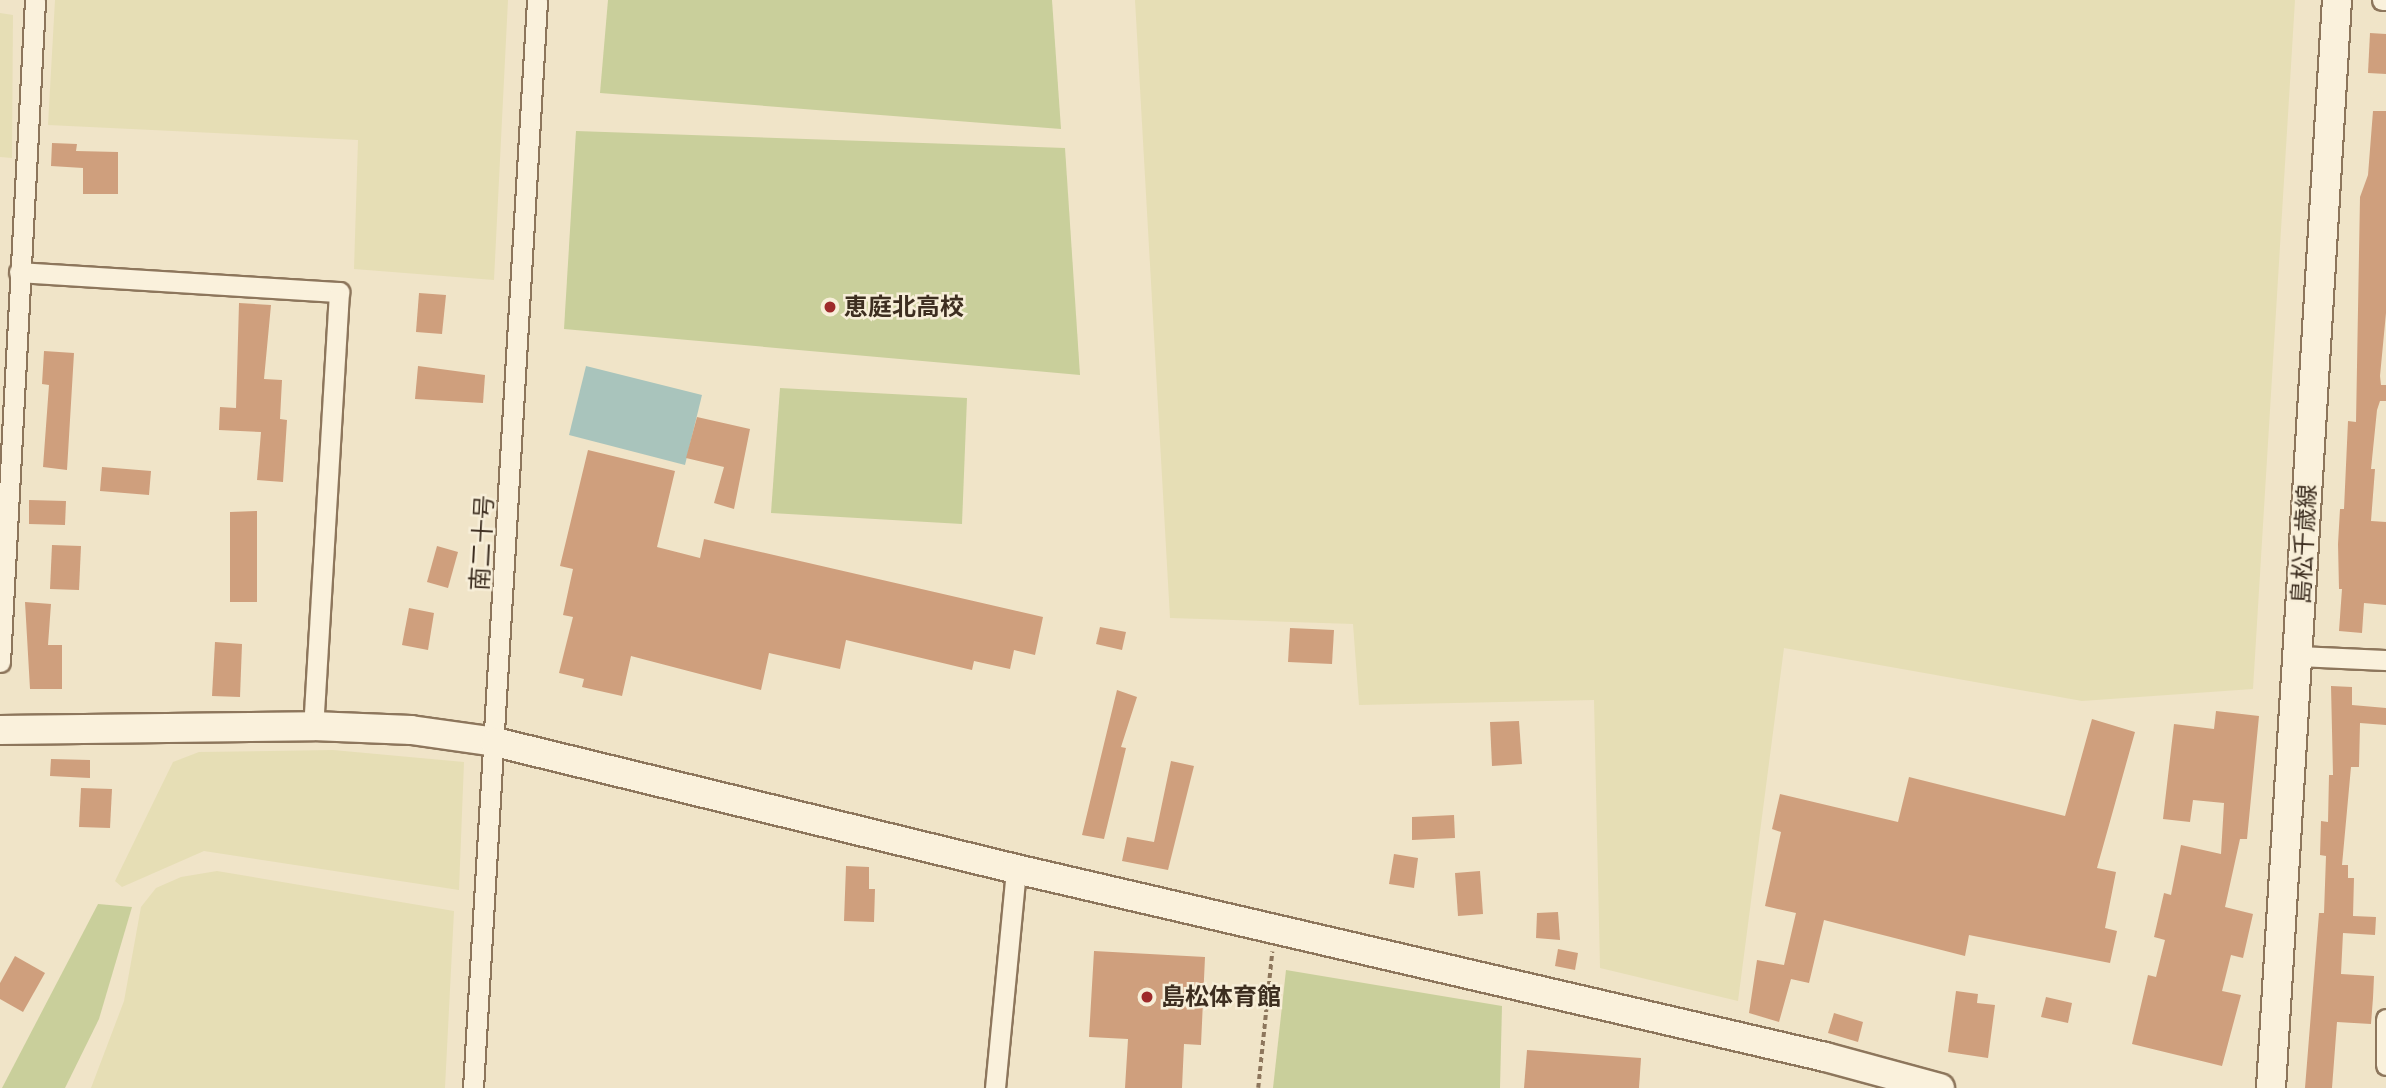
<!DOCTYPE html>
<html>
<head>
<meta charset="utf-8">
<style>
  body { margin:0 }
  #map { position:relative; width:2386px; height:1088px; overflow:hidden; background:#f0e4c8; font-family:"Libre Baskerville","Noto Sans JP",serif }
  div>[style] { position:absolute }
  .farmland>* { inset:0; background:#e6deb5 }
  .green>* { inset:0; background:#c9cf9b }
  .water>* { inset:0; background:#a9c4bc }
  .building>* { inset:0; background:#cf9f7d }
  .path>* { height:3.5px; margin-top:-1.75px; transform-origin:0; background:repeating-linear-gradient(90deg,#8d765c 0 5px,transparent 0 8.5px) }
  .roads { filter:drop-shadow(2px 0 #8d765c) drop-shadow(-2px 0 #8d765c) drop-shadow(0 2px #8d765c) drop-shadow(0 -2px #8d765c) }
  .street>* { height:19px; margin:-9.5px; padding:0 9.5px; transform-origin:9.5px; border-radius:9.5px; background:#faf1dc }
  .secondary>* { height:28px; margin:-14px; padding:0 14px; transform-origin:14px; border-radius:14px; background:#faf1dc }
  .dots>* { width:19px; height:19px; translate:-50% -50%; box-sizing:border-box; border:4px solid #f7eed8; border-radius:50% }
  span { translate:-50% -50%; white-space:nowrap; text-align:center; line-height:1.15; -webkit-text-stroke:5px #f7eed8; paint-order:stroke }
  .poi-label { font-size:24px; color:#3d2e20; font-weight:700 }
  .left { translate:0 -50%; text-align:left }
  .street-label { font-size:24px; color:#3d2e20 }
</style>
</head>
<body>
<div id="map">
  <div class="farmland">
    <div style="clip-path:polygon(55px 0,508px 0,494px 280px,354px 269px,358px 140px,48px 125px)"></div>
    <div style="clip-path:polygon(1135px 0,2295px 0,2253px 689px,2082px 701px,1784px 648px,1738px 1001px,1600px 968px,1594px 700px,1359px 705px,1353px 624px,1170px 618px)"></div>
    <div style="clip-path:polygon(0 13px,13px 15px,12px 158px,0 157px)"></div>
    <div style="clip-path:polygon(333px 750px,464px 762px,459px 890px,204px 851px,122px 887px,115px 881px,173px 762px,199px 752px)"></div>
    <div style="clip-path:polygon(217px 871px,454px 911px,445px 1088px,91px 1088px,124px 1001px,141px 907px,156px 888px,181px 877px)"></div>
  </div>
  <div class="green">
    <div style="clip-path:polygon(608px 0,1052px 0,1061px 129px,600px 93px)"></div>
    <div style="clip-path:polygon(576px 131px,1065px 148px,1080px 375px,564px 329px)"></div>
    <div style="clip-path:polygon(780px 388px,967px 398px,962px 524px,771px 513px)"></div>
    <div style="clip-path:polygon(98px 904px,132px 907px,99px 1019px,65px 1088px,2px 1088px)"></div>
    <div style="clip-path:polygon(1286px 970px,1502px 1006px,1500px 1088px,1273px 1088px)"></div>
  </div>
  <div class="water">
    <div style="clip-path:polygon(586px 366px,702px 395px,685px 465px,569px 435px)"></div>
  </div>
  <div class="building">
    <div style="clip-path:polygon(2370px 33px,2386px 34px,2386px 74px,2368px 73px)"></div>
    <div style="clip-path:polygon(2373px 111px,2386px 111px,2386px 313px,2380px 376px,2381px 385px,2386px 385px,2386px 401px,2380px 401px,2377px 410px,2371px 469px,2375px 469px,2371px 521px,2386px 522px,2386px 605px,2364px 603px,2362px 633px,2339px 631px,2342px 589px,2339px 589px,2338px 544px,2340px 509px,2344px 509px,2348px 421px,2356px 422px,2360px 197px,2368px 175px)"></div>
    <div style="clip-path:polygon(52px 143px,77px 144px,76px 151px,118px 152px,118px 194px,83px 194px,83px 168px,51px 166px)"></div>
    <div style="clip-path:polygon(419px 293px,446px 295px,442px 334px,416px 332px)"></div>
    <div style="clip-path:polygon(239px 303px,271px 305px,264px 379px,282px 380px,280px 419px,287px 420px,283px 482px,257px 480px,261px 432px,219px 430px,220px 407px,236px 408px)"></div>
    <div style="clip-path:polygon(44px 351px,74px 353px,67px 470px,43px 467px,49px 385px,42px 384px)"></div>
    <div style="clip-path:polygon(418px 366px,485px 375px,483px 403px,415px 399px)"></div>
    <div style="clip-path:polygon(697px 417px,750px 429px,734px 509px,714px 503px,724px 467px,686px 458px)"></div>
    <div style="clip-path:polygon(588px 450px,675px 471px,657px 547px,700px 558px,704px 539px,1043px 617px,1035px 655px,1014px 650px,1010px 669px,974px 661px,972px 670px,846px 640px,840px 669px,769px 653px,761px 690px,631px 656px,622px 696px,582px 687px,584px 679px,559px 673px,573px 617px,563px 615px,573px 569px,560px 566px)"></div>
    <div style="clip-path:polygon(102px 467px,151px 471px,149px 495px,100px 491px)"></div>
    <div style="clip-path:polygon(29px 500px,66px 501px,65px 525px,29px 524px)"></div>
    <div style="clip-path:polygon(257px 511px,257px 602px,230px 602px,230px 512px)"></div>
    <div style="clip-path:polygon(52px 545px,81px 546px,79px 590px,50px 589px)"></div>
    <div style="clip-path:polygon(437px 546px,458px 552px,448px 588px,427px 582px)"></div>
    <div style="clip-path:polygon(25px 602px,51px 604px,48px 645px,62px 645px,62px 689px,30px 689px)"></div>
    <div style="clip-path:polygon(409px 608px,434px 613px,428px 650px,402px 645px)"></div>
    <div style="clip-path:polygon(1100px 627px,1126px 632px,1122px 650px,1096px 644px)"></div>
    <div style="clip-path:polygon(1290px 628px,1334px 630px,1332px 664px,1288px 662px)"></div>
    <div style="clip-path:polygon(215px 642px,242px 644px,240px 697px,212px 696px)"></div>
    <div style="clip-path:polygon(2331px 686px,2352px 687px,2352px 705px,2386px 708px,2386px 725px,2360px 723px,2359px 767px,2351px 767px,2342px 865px,2348px 865px,2348px 878px,2354px 878px,2353px 916px,2376px 917px,2375px 935px,2343px 933px,2341px 974px,2374px 976px,2373px 998px,2371px 1024px,2337px 1022px,2332px 1088px,2305px 1088px,2319px 913px,2324px 913px,2326px 856px,2320px 855px,2321px 821px,2328px 822px,2329px 775px,2333px 775px)"></div>
    <div style="clip-path:polygon(1117px 690px,1137px 697px,1121px 747px,1126px 748px,1104px 839px,1082px 835px)"></div>
    <div style="clip-path:polygon(2216px 711px,2259px 716px,2247px 839px,2240px 839px,2225px 907px,2253px 914px,2243px 958px,2231px 955px,2222px 991px,2241px 995px,2222px 1066px,2132px 1044px,2148px 975px,2156px 977px,2165px 940px,2154px 937px,2164px 893px,2171px 895px,2181px 845px,2221px 854px,2224px 803px,2193px 800px,2190px 822px,2163px 819px,2174px 724px,2214px 729px)"></div>
    <div style="clip-path:polygon(2092px 719px,2135px 732px,2097px 868px,2116px 872px,2105px 928px,2117px 931px,2110px 963px,1969px 935px,1965px 956px,1824px 920px,1809px 983px,1791px 979px,1779px 1022px,1749px 1013px,1757px 960px,1784px 965px,1796px 913px,1765px 906px,1781px 832px,1772px 829px,1780px 794px,1898px 822px,1909px 777px,2065px 816px)"></div>
    <div style="clip-path:polygon(1519px 721px,1522px 764px,1492px 766px,1490px 722px)"></div>
    <div style="clip-path:polygon(51px 759px,90px 760px,90px 778px,50px 776px)"></div>
    <div style="clip-path:polygon(1171px 761px,1194px 766px,1168px 870px,1122px 861px,1127px 837px,1154px 842px)"></div>
    <div style="clip-path:polygon(81px 788px,112px 789px,110px 828px,79px 827px)"></div>
    <div style="clip-path:polygon(1454px 815px,1455px 838px,1412px 840px,1412px 817px)"></div>
    <div style="clip-path:polygon(1394px 854px,1418px 858px,1414px 888px,1389px 884px)"></div>
    <div style="clip-path:polygon(846px 866px,869px 867px,869px 889px,875px 889px,874px 922px,844px 921px)"></div>
    <div style="clip-path:polygon(1480px 871px,1483px 914px,1458px 916px,1455px 873px)"></div>
    <div style="clip-path:polygon(1558px 912px,1560px 940px,1536px 938px,1537px 913px)"></div>
    <div style="clip-path:polygon(1558px 949px,1578px 953px,1575px 970px,1555px 966px)"></div>
    <div style="clip-path:polygon(1094px 951px,1205px 957px,1201px 1045px,1184px 1044px,1182px 1088px,1125px 1088px,1128px 1039px,1089px 1037px)"></div>
    <div style="clip-path:polygon(15px 956px,45px 973px,23px 1012px,0 999px,0 983px)"></div>
    <div style="clip-path:polygon(1956px 991px,1978px 994px,1977px 1003px,1995px 1005px,1988px 1058px,1948px 1052px)"></div>
    <div style="clip-path:polygon(2046px 997px,2072px 1003px,2068px 1023px,2041px 1017px)"></div>
    <div style="clip-path:polygon(1834px 1013px,1863px 1022px,1858px 1042px,1828px 1033px)"></div>
    <div style="clip-path:polygon(1527px 1050px,1641px 1058px,1639px 1088px,1524px 1088px)"></div>
  </div>
  <div class="path">
    <div style="left:1258px;top:1088px;width:137px;rotate:-84.1deg"></div>
  </div>
  <div class="roads">
    <div class="street">
      <div style="left:2382px;top:0;width:4px"></div>
      <div style="left:19px;top:272px;width:321px;rotate:3.6deg"></div>
      <div style="left:339px;top:292px;width:435px;rotate:93.4deg"></div>
      <div style="left:2297px;top:656px;width:89px;rotate:2.6deg"></div>
      <div style="left:0;top:662px;width:663px;rotate:-86.97deg"></div>
      <div style="left:2386px;top:1019px;width:46px;rotate:90deg"></div>
      <div style="left:473px;top:1088px;width:1090px;rotate:-86.63deg"></div>
      <div style="left:995px;top:1088px;width:220px;rotate:-84.5deg"></div>
    </div>
    <div class="secondary">
      <div style="left:0;top:730px;width:313px;rotate:-0.7deg"></div>
      <div style="left:313px;top:726px;width:98px;rotate:2.3deg"></div>
      <div style="left:411px;top:730px;width:85px;rotate:8.1deg"></div>
      <div style="left:495px;top:742px;width:536px;rotate:13.7deg"></div>
      <div style="left:1016px;top:869px;width:831px;rotate:13.08deg"></div>
      <div style="left:1825px;top:1057px;width:119px;rotate:15.1deg"></div>
      <div style="left:2271px;top:1088px;width:1090px;rotate:-86.53deg"></div>
    </div>
  </div>
  <div class="dots">
    <div style="left:830px;top:307px;background:#9e2a2b"></div>
    <div style="left:1147px;top:997px;background:#9e2a2b"></div>
  </div>
  <div class="poi-label">
    <span class="left" style="left:844px;top:307px">恵庭北高校</span>
    <span class="left" style="left:1161px;top:997px">島松体育館</span>
  </div>
  <div class="street-label">
    <span style="left:482px;top:543px;rotate:-87deg">南二十号</span>
    <span style="left:2304px;top:544px;rotate:-87deg">島松千歳線</span>
  </div>
</div>
</body>
</html>
